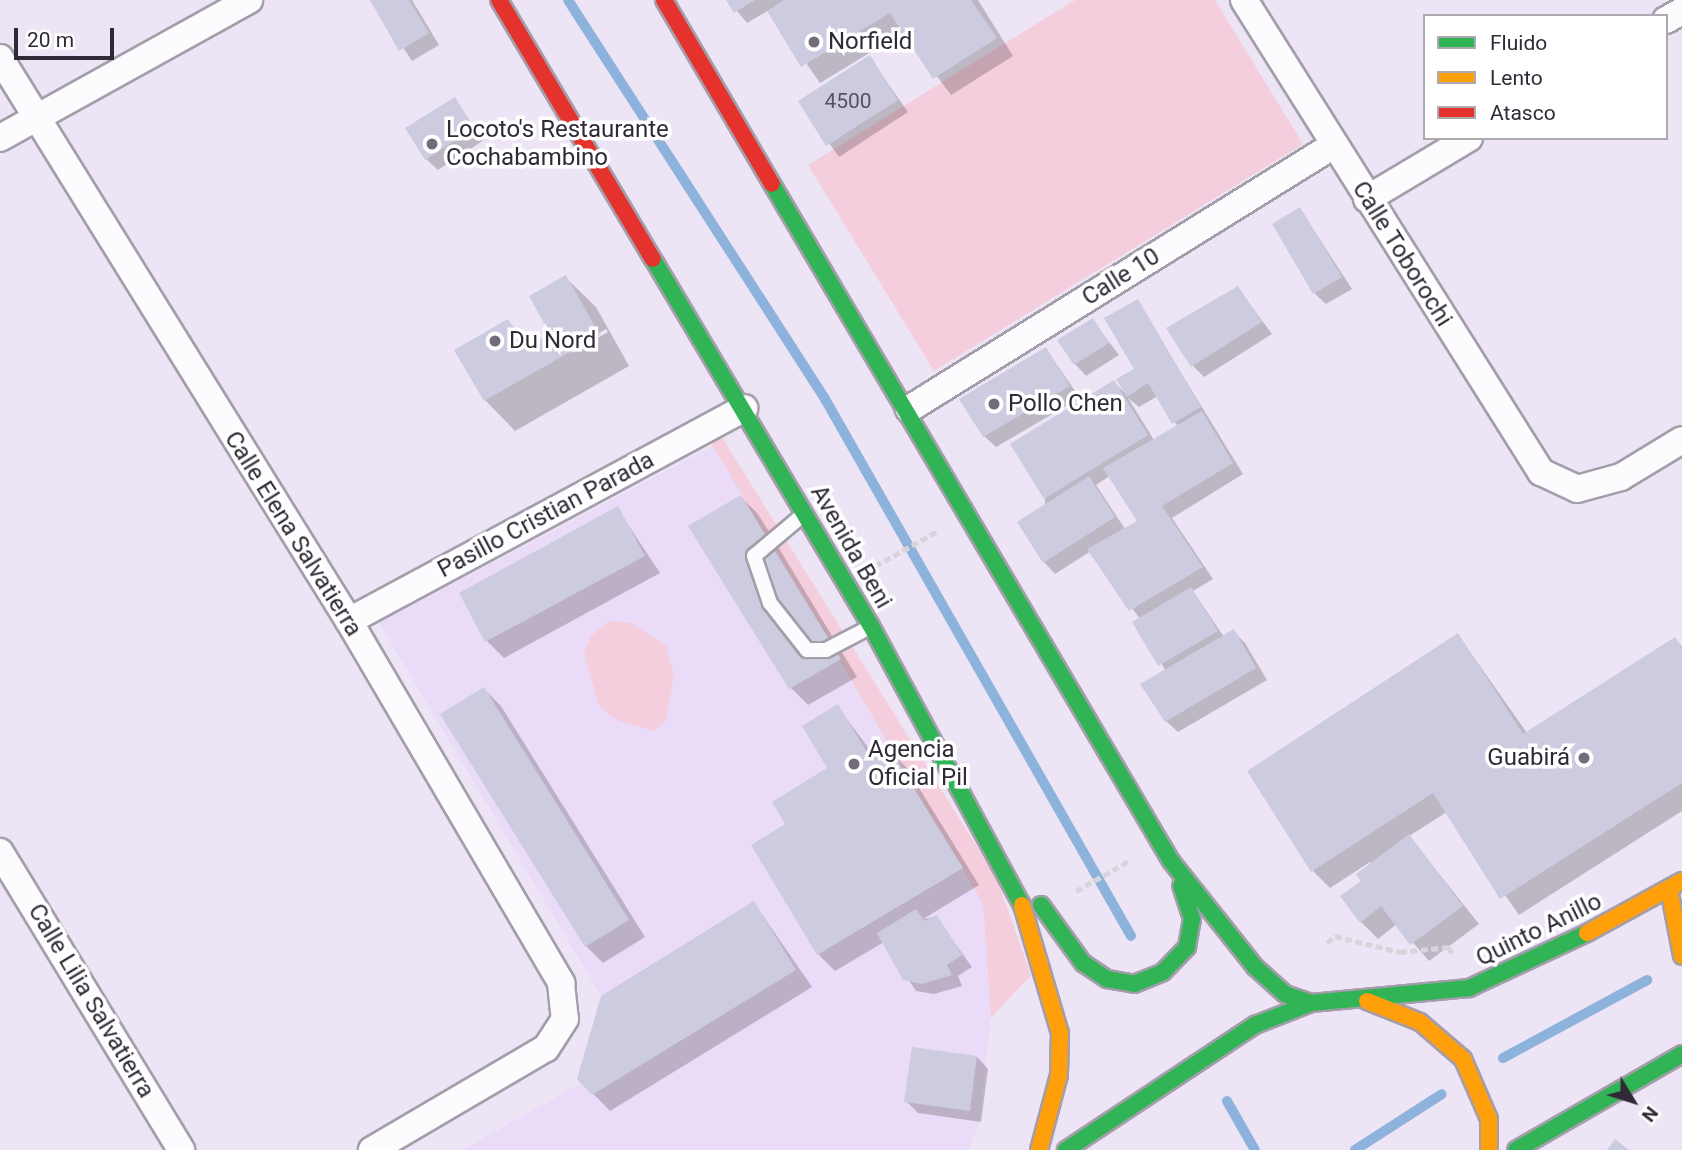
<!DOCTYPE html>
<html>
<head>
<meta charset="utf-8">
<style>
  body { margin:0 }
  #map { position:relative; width:1682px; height:1150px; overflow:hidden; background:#ede5f6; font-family:Roboto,sans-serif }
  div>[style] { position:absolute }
  .built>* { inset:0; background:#eadcf8 }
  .green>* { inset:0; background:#f4cedc }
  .shadow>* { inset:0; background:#0003 }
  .stream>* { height:10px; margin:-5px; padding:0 5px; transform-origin:5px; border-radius:5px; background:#8db2db }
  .building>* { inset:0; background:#cccbdf }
  .path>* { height:4.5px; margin-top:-2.25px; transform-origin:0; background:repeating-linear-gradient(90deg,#d7d5da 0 7px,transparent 0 10.5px) }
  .roads { filter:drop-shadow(2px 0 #a39eaa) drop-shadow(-2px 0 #a39eaa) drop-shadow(0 2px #a39eaa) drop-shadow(0 -2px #a39eaa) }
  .lane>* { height:14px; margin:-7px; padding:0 7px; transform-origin:7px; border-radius:7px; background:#fcfbfe }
  .street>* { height:26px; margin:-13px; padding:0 13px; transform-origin:13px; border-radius:13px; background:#fcfbfe }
  .fast>* { height:16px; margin:-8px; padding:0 8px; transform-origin:8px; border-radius:8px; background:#30b455 }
  .slow>* { height:16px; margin:-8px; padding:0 8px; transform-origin:8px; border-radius:8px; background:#ff9f0a }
  .jam>* { height:16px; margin:-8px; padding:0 8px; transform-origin:8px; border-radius:8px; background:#e5322d }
  .dots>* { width:19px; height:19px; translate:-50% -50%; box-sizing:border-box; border:4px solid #fff; border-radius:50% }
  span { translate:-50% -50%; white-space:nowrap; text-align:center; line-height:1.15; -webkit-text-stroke:7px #fff; paint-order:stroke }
  .number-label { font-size:21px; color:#575260 }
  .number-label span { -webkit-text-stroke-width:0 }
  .poi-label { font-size:24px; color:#302a36 }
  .left { translate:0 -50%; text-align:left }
  .right { translate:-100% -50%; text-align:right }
  .street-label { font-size:24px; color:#302a36 }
  .legend { position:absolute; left:1423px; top:14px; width:245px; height:126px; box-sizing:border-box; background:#fff; border:2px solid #acaaaf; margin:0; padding:9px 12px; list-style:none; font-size:21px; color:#302a36 }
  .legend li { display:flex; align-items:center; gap:14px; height:35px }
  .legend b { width:35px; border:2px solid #acaaaf }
  .north { position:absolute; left:1598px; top:1066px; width:70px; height:70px; -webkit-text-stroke:5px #fff; paint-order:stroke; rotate:128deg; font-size:19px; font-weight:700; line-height:28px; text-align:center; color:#302a36 }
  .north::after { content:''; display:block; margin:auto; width:24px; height:32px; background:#302a36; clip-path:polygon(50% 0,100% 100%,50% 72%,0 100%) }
  .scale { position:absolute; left:14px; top:28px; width:100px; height:32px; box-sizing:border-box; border:4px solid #302a36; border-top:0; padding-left:9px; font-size:21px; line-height:24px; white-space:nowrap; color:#302a36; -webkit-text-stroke:5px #fff; paint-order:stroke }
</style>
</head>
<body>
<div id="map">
  <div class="built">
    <div style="clip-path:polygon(713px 446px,983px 904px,991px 1018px,979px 1126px,968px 1150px,462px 1150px,580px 1084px,601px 996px,379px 623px)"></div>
  </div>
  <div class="green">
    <div style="clip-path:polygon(1075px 0,1215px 0,1303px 144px,934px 371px,808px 165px)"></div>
    <div style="clip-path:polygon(718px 431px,997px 879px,1031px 975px,991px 1018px,983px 904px,713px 446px,707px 435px)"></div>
    <div style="clip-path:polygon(609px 621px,632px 623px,666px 646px,674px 674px,666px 720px,654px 731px,616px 720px,599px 705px,584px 654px,590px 637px)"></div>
  </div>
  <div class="shadow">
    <div style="clip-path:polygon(372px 0,412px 0,439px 45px,412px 61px)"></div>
    <div style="clip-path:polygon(728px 0,978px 0,1013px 56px,951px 95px,904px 32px,820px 83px,769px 10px,747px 23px)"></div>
    <div style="clip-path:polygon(870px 58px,908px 112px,839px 157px,800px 102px)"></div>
    <div style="clip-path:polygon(454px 99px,484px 140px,438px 170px,426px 159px)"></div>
    <div style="clip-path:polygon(1300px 209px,1352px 289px,1326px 304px,1314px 293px)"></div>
    <div style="clip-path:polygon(evenodd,565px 277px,596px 307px,629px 366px,515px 431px,485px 400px,508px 321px,532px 345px,552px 334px,565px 277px,606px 329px,608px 332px,571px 353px,571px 349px,606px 329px)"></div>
    <div style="clip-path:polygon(1238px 288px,1272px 334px,1204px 377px,1192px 365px)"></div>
    <div style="clip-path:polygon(evenodd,1137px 301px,1243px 474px,1172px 518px,1213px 579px,1193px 591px,1224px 637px,1234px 632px,1245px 643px,1267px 680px,1178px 732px,1166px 721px,1166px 672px,1140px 619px,1091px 551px,1055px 574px,1044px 562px,1045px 498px,1114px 382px,1125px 393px,1136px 369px,1137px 301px,1158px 396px,1178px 427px,1154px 440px,1128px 398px,1139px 407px,1158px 396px,1137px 301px,1110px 476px,1139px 521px,1125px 529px,1096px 485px,1110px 476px)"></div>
    <div style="clip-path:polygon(1092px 320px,1119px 355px,1086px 376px,1075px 364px)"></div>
    <div style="clip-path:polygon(1046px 349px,1080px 398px,996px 447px,984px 436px)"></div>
    <div style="clip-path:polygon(741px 497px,758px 514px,857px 677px,808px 705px,791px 688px)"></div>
    <div style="clip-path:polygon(617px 508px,660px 573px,504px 658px,487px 641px,461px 594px)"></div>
    <div style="clip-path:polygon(1458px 635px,1527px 733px,1675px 640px,1682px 646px,1682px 811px,1519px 915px,1447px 812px,1409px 836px,1479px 924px,1429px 961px,1397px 924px,1378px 939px,1361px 922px,1370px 862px,1330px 888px,1313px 871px)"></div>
    <div style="clip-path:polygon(484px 689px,501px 706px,645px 937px,603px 963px,586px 946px)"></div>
    <div style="clip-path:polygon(837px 706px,876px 758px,889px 750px,906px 767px,979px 885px,923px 919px,936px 917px,972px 967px,958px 976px,962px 986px,934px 994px,916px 991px,884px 942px,835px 971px,818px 954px,787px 825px,830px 769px)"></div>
    <div style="clip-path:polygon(754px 903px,812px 987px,610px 1111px,579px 1079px)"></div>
    <div style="clip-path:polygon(977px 1057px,988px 1069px,981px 1122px,918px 1113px,906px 1101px)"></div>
  </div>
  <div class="stream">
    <div style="left:568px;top:0;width:475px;rotate:57.2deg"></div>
    <div style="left:825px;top:399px;width:618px;rotate:60.32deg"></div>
    <div style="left:1503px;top:1058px;width:164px;rotate:-28.4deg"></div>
    <div style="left:1227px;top:1101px;width:56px;rotate:60.3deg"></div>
    <div style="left:1355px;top:1150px;width:103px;rotate:-32.8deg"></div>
  </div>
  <div class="building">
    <div style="clip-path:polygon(370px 0,409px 0,429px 33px,399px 51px)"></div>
    <div style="clip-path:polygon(726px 0,755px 0,734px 13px)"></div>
    <div style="clip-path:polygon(784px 0,971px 0,997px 38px,933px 79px,890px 13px,801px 67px,767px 11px)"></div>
    <div style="clip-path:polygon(870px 55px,898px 100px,826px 146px,798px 101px)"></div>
    <div style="clip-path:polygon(455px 97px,474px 128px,425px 160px,405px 128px)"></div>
    <div style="clip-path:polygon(1300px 207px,1342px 277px,1313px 294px,1272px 224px)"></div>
    <div style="clip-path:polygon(566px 275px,600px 335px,484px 401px,454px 350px,508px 319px,525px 348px,550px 334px,529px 296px)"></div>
    <div style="clip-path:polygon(1238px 286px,1262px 322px,1191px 367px,1166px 328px)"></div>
    <div style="clip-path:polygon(1138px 299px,1201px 407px,1172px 424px,1148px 383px,1127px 397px,1116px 379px,1134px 369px,1104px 318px)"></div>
    <div style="clip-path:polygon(1093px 318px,1109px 343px,1074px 365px,1057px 340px)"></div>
    <div style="clip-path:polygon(1046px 347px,1070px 386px,983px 437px,959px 399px)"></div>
    <div style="clip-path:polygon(1114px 380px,1148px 435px,1044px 499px,1010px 444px)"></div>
    <div style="clip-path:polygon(1202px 411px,1233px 463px,1162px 506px,1203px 567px,1129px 611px,1087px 549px,1137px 521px,1103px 468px)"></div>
    <div style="clip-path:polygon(1089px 476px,1115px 517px,1043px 563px,1017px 522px)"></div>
    <div style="clip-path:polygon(741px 495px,841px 659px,789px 689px,688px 526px)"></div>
    <div style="clip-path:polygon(618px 506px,645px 556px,485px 642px,459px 593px)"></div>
    <div style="clip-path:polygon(1191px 587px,1218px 631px,1158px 666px,1132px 622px)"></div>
    <div style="clip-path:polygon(1234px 629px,1256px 668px,1165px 722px,1140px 684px)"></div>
    <div style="clip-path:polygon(1458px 633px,1523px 734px,1675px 637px,1682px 648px,1682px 783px,1500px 899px,1433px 793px,1311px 872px,1247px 771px)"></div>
    <div style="clip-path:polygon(484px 687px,629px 920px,585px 947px,440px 714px)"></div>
    <div style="clip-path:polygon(838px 704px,871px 759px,889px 748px,963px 868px,817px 955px,751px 845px,785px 824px,772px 802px,827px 768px,802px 726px)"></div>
    <div style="clip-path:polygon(1409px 834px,1463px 906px,1410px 945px,1381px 906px,1360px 923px,1340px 896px,1361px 881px,1356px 874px)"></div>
    <div style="clip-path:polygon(754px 901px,796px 970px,592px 1095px,577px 1079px,601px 996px)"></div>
    <div style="clip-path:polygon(916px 909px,924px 921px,937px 915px,962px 955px,947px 965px,952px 975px,922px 984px,903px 980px,877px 933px)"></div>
    <div style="clip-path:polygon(912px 1047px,977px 1056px,970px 1111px,904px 1102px)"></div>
    <div style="clip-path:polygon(1615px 1139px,1629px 1150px,1607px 1150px)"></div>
  </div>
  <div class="path">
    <div style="left:875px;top:566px;width:72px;rotate:-29.1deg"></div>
    <div style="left:1076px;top:891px;width:61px;rotate:-29.5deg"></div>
    <div style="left:1327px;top:943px;width:11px;rotate:-41deg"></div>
    <div style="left:1335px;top:936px;width:67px;rotate:13.8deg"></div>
    <div style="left:1400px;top:952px;width:49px;rotate:-5.8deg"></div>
    <div style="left:1449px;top:947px;width:10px;rotate:66deg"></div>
  </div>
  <div class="roads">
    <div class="lane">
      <div style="left:804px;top:514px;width:65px;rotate:140deg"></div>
      <div style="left:754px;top:556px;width:50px;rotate:71.2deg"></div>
      <div style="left:770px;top:603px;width:60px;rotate:51.8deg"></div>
      <div style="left:807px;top:650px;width:19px"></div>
      <div style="left:826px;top:650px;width:50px;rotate:-27.6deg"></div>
    </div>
    <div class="street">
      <div style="left:1244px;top:0;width:558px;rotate:57.82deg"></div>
      <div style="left:1541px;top:472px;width:40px;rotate:25deg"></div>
      <div style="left:1577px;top:489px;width:46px;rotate:-15.3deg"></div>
      <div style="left:1621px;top:477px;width:71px;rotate:-31.2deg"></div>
      <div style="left:1666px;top:20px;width:18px;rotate:-29deg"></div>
      <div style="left:0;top:58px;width:662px;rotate:58.21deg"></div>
      <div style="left:349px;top:621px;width:420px;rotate:59.6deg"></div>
      <div style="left:561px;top:983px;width:36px;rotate:84deg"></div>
      <div style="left:565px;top:1019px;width:35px;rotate:123deg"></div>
      <div style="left:546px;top:1048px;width:202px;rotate:149.6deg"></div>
      <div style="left:0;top:138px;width:285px;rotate:-29deg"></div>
      <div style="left:1367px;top:199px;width:119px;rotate:-30.9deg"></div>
      <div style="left:909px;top:409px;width:500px;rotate:-31.85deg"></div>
      <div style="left:349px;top:621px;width:449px;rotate:-28.3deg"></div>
      <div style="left:0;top:852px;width:349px;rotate:58.7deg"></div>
    </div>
    <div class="fast">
      <div style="left:772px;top:184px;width:786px;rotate:59.49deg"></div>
      <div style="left:1171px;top:861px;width:135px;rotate:51.6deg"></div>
      <div style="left:1255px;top:967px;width:40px;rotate:42deg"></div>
      <div style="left:1285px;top:994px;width:28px;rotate:19deg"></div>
      <div style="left:653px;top:259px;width:427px;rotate:59.3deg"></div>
      <div style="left:871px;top:626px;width:317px;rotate:61.6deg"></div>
      <div style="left:1041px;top:905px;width:72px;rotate:54.1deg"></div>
      <div style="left:1083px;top:963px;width:29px;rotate:34deg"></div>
      <div style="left:1107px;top:979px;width:27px;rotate:10deg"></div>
      <div style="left:1134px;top:984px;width:31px;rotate:-22deg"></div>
      <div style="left:1163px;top:972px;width:35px;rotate:-46deg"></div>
      <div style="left:1187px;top:947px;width:28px;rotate:-80deg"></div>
      <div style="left:1192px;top:919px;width:35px;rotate:-108deg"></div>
      <div style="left:1066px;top:1150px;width:227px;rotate:-33.5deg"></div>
      <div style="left:1255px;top:1025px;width:60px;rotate:-21.4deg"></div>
      <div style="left:1311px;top:1003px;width:159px;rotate:-5.4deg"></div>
      <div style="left:1469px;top:988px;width:130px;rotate:-25deg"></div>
      <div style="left:1516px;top:1150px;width:192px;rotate:-30deg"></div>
    </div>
    <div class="slow">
      <div style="left:1669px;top:889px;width:68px;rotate:79deg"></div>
      <div style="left:1022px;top:905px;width:134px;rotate:73.5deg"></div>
      <div style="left:1060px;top:1033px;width:42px;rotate:91.4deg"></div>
      <div style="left:1059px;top:1075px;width:78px;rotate:104.9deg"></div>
      <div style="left:1587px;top:933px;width:108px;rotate:-28.7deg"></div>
      <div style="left:1367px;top:1001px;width:57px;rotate:21.6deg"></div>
      <div style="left:1420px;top:1022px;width:57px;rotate:40.7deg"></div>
      <div style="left:1463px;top:1059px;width:65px;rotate:66.6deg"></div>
      <div style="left:1489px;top:1119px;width:31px;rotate:90deg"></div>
    </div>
    <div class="jam">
      <div style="left:499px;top:0;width:301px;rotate:59.3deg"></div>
      <div style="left:664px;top:0;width:213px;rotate:59.6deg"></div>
    </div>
  </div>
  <div class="dots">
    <div style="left:814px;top:42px;background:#726b79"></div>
    <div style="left:432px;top:144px;background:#726b79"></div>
    <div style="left:495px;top:341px;background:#726b79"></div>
    <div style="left:994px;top:404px;background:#726b79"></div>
    <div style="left:1584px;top:758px;background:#726b79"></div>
    <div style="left:854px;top:764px;background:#726b79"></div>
  </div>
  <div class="number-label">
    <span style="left:848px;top:101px">4500</span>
  </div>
  <div class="poi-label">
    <span class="left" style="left:828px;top:42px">Norfield</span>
    <span class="left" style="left:446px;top:144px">Locoto's Restaurante<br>Cochabambino</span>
    <span class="left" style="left:509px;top:341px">Du Nord</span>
    <span class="left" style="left:1008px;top:404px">Pollo Chen</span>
    <span class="left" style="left:868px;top:764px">Agencia<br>Oficial Pil</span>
    <span class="right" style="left:1570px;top:758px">Guabirá</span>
  </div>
  <div class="street-label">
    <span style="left:1402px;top:254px;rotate:58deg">Calle Toborochi</span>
    <span style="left:1121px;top:277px;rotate:-32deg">Calle 10</span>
    <span style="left:546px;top:515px;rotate:-28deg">Pasillo Cristian Parada</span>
    <span style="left:293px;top:534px;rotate:58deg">Calle Elena Salvatierra</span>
    <span style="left:851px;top:547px;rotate:60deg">Avenida Beni</span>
    <span style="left:1539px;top:930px;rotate:-26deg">Quinto Anillo</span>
    <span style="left:91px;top:1001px;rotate:59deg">Calle Lilia Salvatierra</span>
  </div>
  <ul class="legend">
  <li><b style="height:9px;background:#30b455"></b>Fluido</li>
  <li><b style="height:9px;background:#ff9f0a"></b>Lento</li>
  <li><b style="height:9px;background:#e5322d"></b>Atasco</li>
  </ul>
  <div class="north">N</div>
  <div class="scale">20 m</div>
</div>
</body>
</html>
